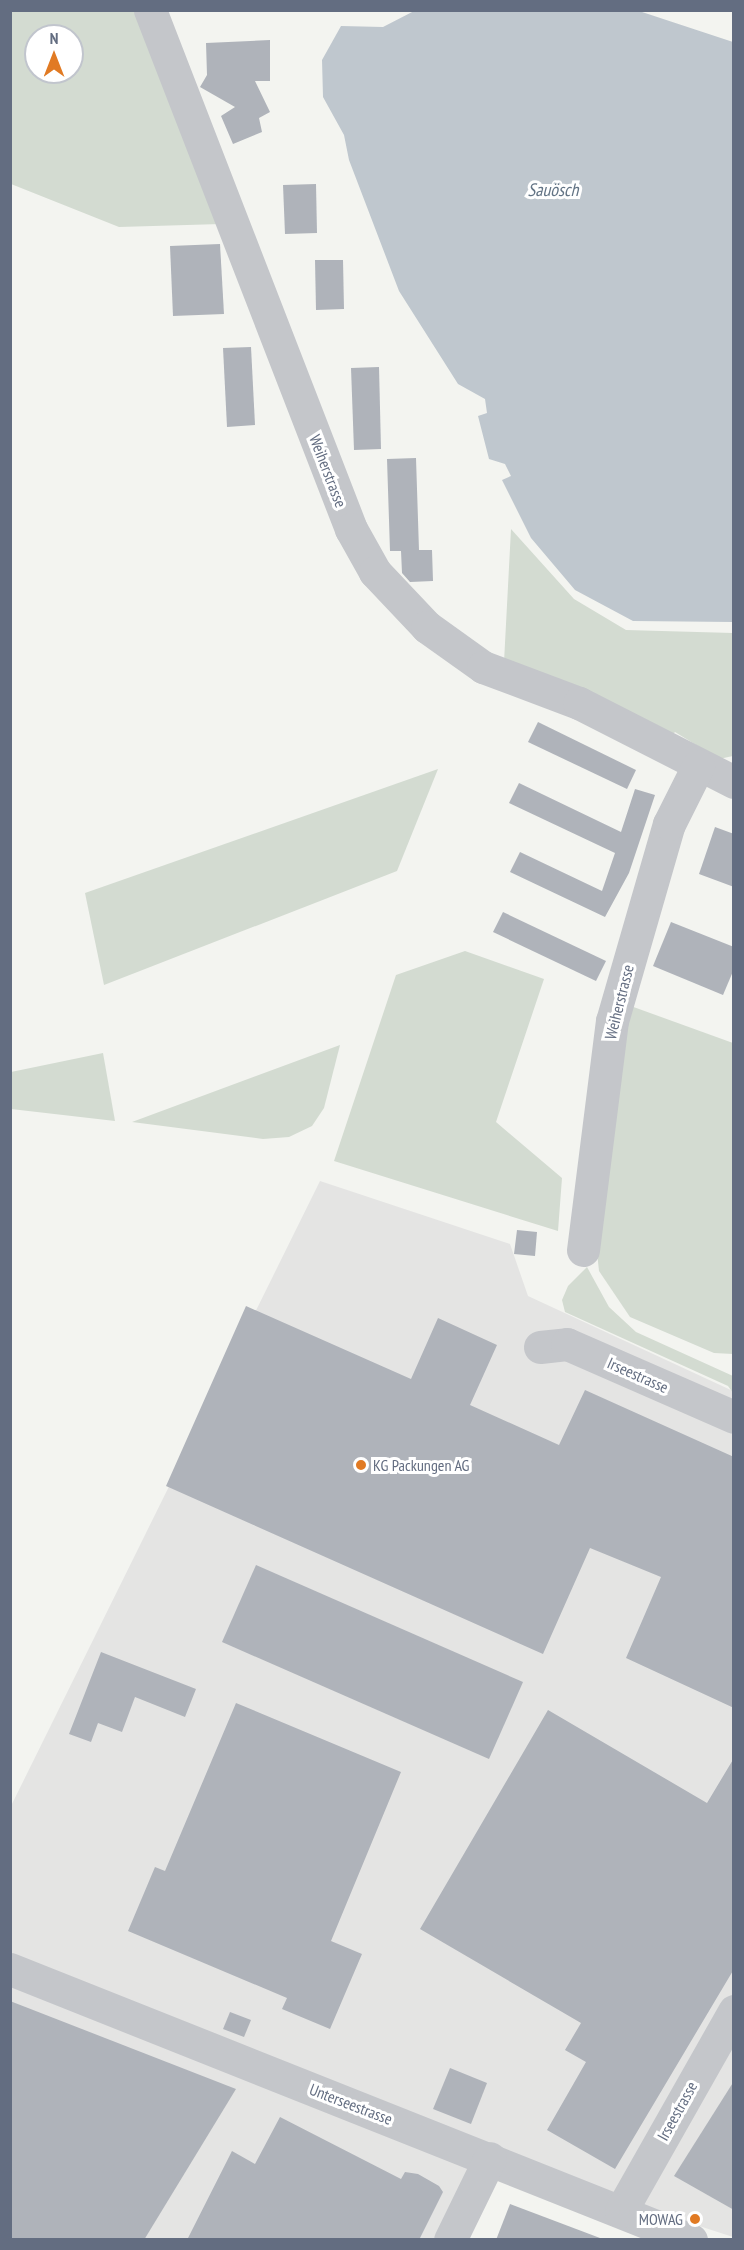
<!DOCTYPE html>
<html>
<head>
<meta charset="utf-8">
<style>
  body { margin:0 }
  #map { position:relative; width:744px; height:2250px; overflow:hidden; background:#f3f4f0; font-family:"PT Sans Narrow",sans-serif }
  div>[style] { position:absolute }
  .built>* { inset:0; background:#e4e4e3 }
  .green>* { inset:0; background:#d3dbd1 }
  .water>* { inset:0; background:#bfc7ce }
  .building>* { inset:0; background:#afb3ba }
  .minor>* { height:33px; margin:-16.5px; padding:0 16.5px; transform-origin:16.5px; border-radius:16.5px; background:#c4c6ca }
  .dots>* { width:16px; height:16px; translate:-50% -50%; box-sizing:border-box; border:3px solid #fff; border-radius:50% }
  span { translate:-50% -50%; white-space:nowrap; text-align:center; line-height:1.15; -webkit-text-stroke:6px #fff; paint-order:stroke }
  .street-label { font-size:16px; color:#636d81 }
  .poi-label { font-size:16px; color:#636d81 }
  .left { translate:0 -50%; text-align:left }
  .right { translate:-100% -50%; text-align:right }
  .water-label { font-size:18px; color:#637485; font-style:italic }
  .frame { position:absolute; inset:0; border:12px solid #636d81; pointer-events:none }
  .north { position:absolute; left:24px; top:24px; width:60px; height:60px; box-sizing:border-box; background:#fff; border:2px solid #c1c5cd; border-radius:50%; rotate:0deg; font-size:16px; font-weight:700; line-height:24px; text-align:center; color:#636d81 }
  .north::after { content:''; display:block; margin:auto; width:21px; height:27px; background:#e17a23; clip-path:polygon(50% 0,100% 100%,50% 72%,0 100%) }
</style>
</head>
<body>
<div id="map">
  <div class="built">
    <div style="clip-path:polygon(320px 1181px,510px 1244px,528px 1296px,733px 1391px,733px 2237px,490px 2158px,449px 2239px,11px 2239px,10px 1808px)"></div>
  </div>
  <div class="green">
    <div style="clip-path:polygon(evenodd,10px 11px,138px 11px,221px 224px,119px 227px,11px 184px,10px 11px,36px 36px,72px 36px,72px 72px,36px 72px,36px 36px)"></div>
    <div style="clip-path:polygon(511px 529px,574px 599px,626px 630px,733px 633px,733px 756px,719px 759px,675px 732px,669px 739px,504px 662px)"></div>
    <div style="clip-path:polygon(438px 769px,397px 871px,104px 985px,85px 893px)"></div>
    <div style="clip-path:polygon(465px 951px,544px 979px,496px 1122px,562px 1178px,558px 1231px,334px 1161px,396px 975px)"></div>
    <div style="clip-path:polygon(628px 1005px,733px 1043px,733px 1354px,714px 1353px,630px 1317px,599px 1271px,596px 1243px)"></div>
    <div style="clip-path:polygon(340px 1045px,324px 1108px,312px 1126px,289px 1137px,263px 1139px,132px 1122px)"></div>
    <div style="clip-path:polygon(103px 1053px,115px 1121px,11px 1109px,11px 1072px)"></div>
    <div style="clip-path:polygon(587px 1267px,609px 1307px,636px 1332px,733px 1376px,733px 1393px,728px 1386px,565px 1312px,562px 1300px,568px 1286px)"></div>
  </div>
  <div class="water">
    <div style="clip-path:polygon(416px 10px,639px 11px,733px 42px,733px 622px,633px 621px,575px 590px,531px 538px,502px 480px,511px 476px,505px 464px,489px 459px,478px 416px,487px 413px,485px 399px,458px 384px,399px 291px,349px 160px,344px 135px,323px 97px,322px 60px,341px 26px,383px 27px)"></div>
  </div>
  <div class="building">
    <div style="clip-path:polygon(270px 40px,270px 81px,255px 81px,270px 112px,259px 118px,262px 132px,233px 144px,221px 116px,235px 107px,200px 87px,207px 75px,206px 43px)"></div>
    <div style="clip-path:polygon(316px 184px,317px 233px,285px 234px,283px 185px)"></div>
    <div style="clip-path:polygon(220px 244px,224px 314px,173px 316px,170px 246px)"></div>
    <div style="clip-path:polygon(315px 260px,343px 260px,344px 309px,316px 310px)"></div>
    <div style="clip-path:polygon(251px 347px,255px 425px,227px 427px,223px 348px)"></div>
    <div style="clip-path:polygon(379px 367px,381px 449px,354px 450px,351px 368px)"></div>
    <div style="clip-path:polygon(416px 458px,419px 550px,432px 550px,433px 581px,410px 582px,402px 573px,401px 551px,390px 551px,387px 459px)"></div>
    <div style="clip-path:polygon(538px 722px,636px 770px,627px 789px,528px 742px)"></div>
    <div style="clip-path:polygon(519px 783px,621px 832px,635px 789px,655px 795px,629px 873px,605px 917px,510px 872px,520px 852px,602px 891px,615px 853px,509px 803px)"></div>
    <div style="clip-path:polygon(715px 827px,734px 834px,734px 887px,699px 874px)"></div>
    <div style="clip-path:polygon(503px 912px,606px 961px,596px 981px,493px 932px)"></div>
    <div style="clip-path:polygon(671px 922px,734px 947px,734px 969px,723px 995px,653px 966px)"></div>
    <div style="clip-path:polygon(517px 1230px,537px 1232px,535px 1256px,514px 1254px)"></div>
    <div style="clip-path:polygon(246px 1306px,411px 1379px,438px 1318px,497px 1345px,470px 1405px,559px 1445px,585px 1390px,734px 1457px,734px 1708px,626px 1658px,661px 1577px,590px 1548px,543px 1654px,166px 1486px)"></div>
    <div style="clip-path:polygon(256px 1565px,523px 1682px,489px 1759px,222px 1642px)"></div>
    <div style="clip-path:polygon(101px 1652px,196px 1689px,185px 1717px,135px 1697px,122px 1732px,98px 1723px,91px 1742px,69px 1734px)"></div>
    <div style="clip-path:polygon(236px 1703px,401px 1772px,331px 1941px,362px 1954px,330px 2029px,282px 2009px,287px 1998px,128px 1931px,155px 1867px,165px 1871px)"></div>
    <div style="clip-path:polygon(548px 1710px,707px 1803px,734px 1758px,734px 1969px,615px 2169px,547px 2130px,586px 2062px,565px 2050px,581px 2023px,420px 1929px)"></div>
    <div style="clip-path:polygon(10px 2001px,236px 2089px,144px 2240px,10px 2240px)"></div>
    <div style="clip-path:polygon(230px 2012px,251px 2020px,244px 2037px,223px 2029px)"></div>
    <div style="clip-path:polygon(450px 2068px,487px 2083px,471px 2124px,433px 2109px)"></div>
    <div style="clip-path:polygon(734px 2081px,734px 2210px,674px 2176px)"></div>
    <div style="clip-path:polygon(280px 2117px,401px 2179px,405px 2172px,418px 2174px,439px 2186px,443px 2192px,419px 2240px,187px 2240px,232px 2151px,255px 2164px)"></div>
    <div style="clip-path:polygon(510px 2204px,600px 2238px,600px 2240px,496px 2240px)"></div>
  </div>
  <div class="minor">
    <div style="left:150px;top:10px;width:557px;rotate:68.83deg"></div>
    <div style="left:351px;top:529px;width:49px;rotate:60.8deg"></div>
    <div style="left:375px;top:572px;width:76px;rotate:46.6deg"></div>
    <div style="left:427px;top:627px;width:69px;rotate:35.5deg"></div>
    <div style="left:483px;top:667px;width:103px;rotate:20.6deg"></div>
    <div style="left:579px;top:703px;width:174px;rotate:27deg"></div>
    <div style="left:583px;top:1250px;width:231px;rotate:-82.8deg"></div>
    <div style="left:612px;top:1021px;width:205px;rotate:-73.9deg"></div>
    <div style="left:669px;top:824px;width:65px;rotate:-63.4deg"></div>
    <div style="left:540px;top:1347px;width:27px;rotate:-6deg"></div>
    <div style="left:567px;top:1344px;width:182px;rotate:23.6deg"></div>
    <div style="left:10px;top:1969px;width:733px;rotate:21.7deg"></div>
    <div style="left:621px;top:2211px;width:230px;rotate:-60.5deg"></div>
    <div style="left:450px;top:2240px;width:91px;rotate:-64deg"></div>
  </div>
  <div class="dots">
    <div style="left:361px;top:1465px;background:#e17a23"></div>
    <div style="left:695px;top:2219px;background:#e17a23"></div>
  </div>
  <div class="street-label">
    <span style="left:328px;top:471px;rotate:69deg">Weiherstrasse</span>
    <span style="left:619px;top:1002px;rotate:-76deg">Weiherstrasse</span>
    <span style="left:638px;top:1375px;rotate:24deg">Irseestrasse</span>
    <span style="left:351px;top:2104px;rotate:21deg">Unterseestrasse</span>
    <span style="left:677px;top:2111px;rotate:-61deg">Irseestrasse</span>
  </div>
  <div class="poi-label">
    <span class="left" style="left:373px;top:1465px">KG Packungen AG</span>
    <span class="right" style="left:683px;top:2219px">MOWAG</span>
  </div>
  <div class="water-label">
    <span style="left:553px;top:190px">Sauösch</span>
  </div>
  <div class="frame"></div>
  <div class="north">N</div>
</div>
</body>
</html>
